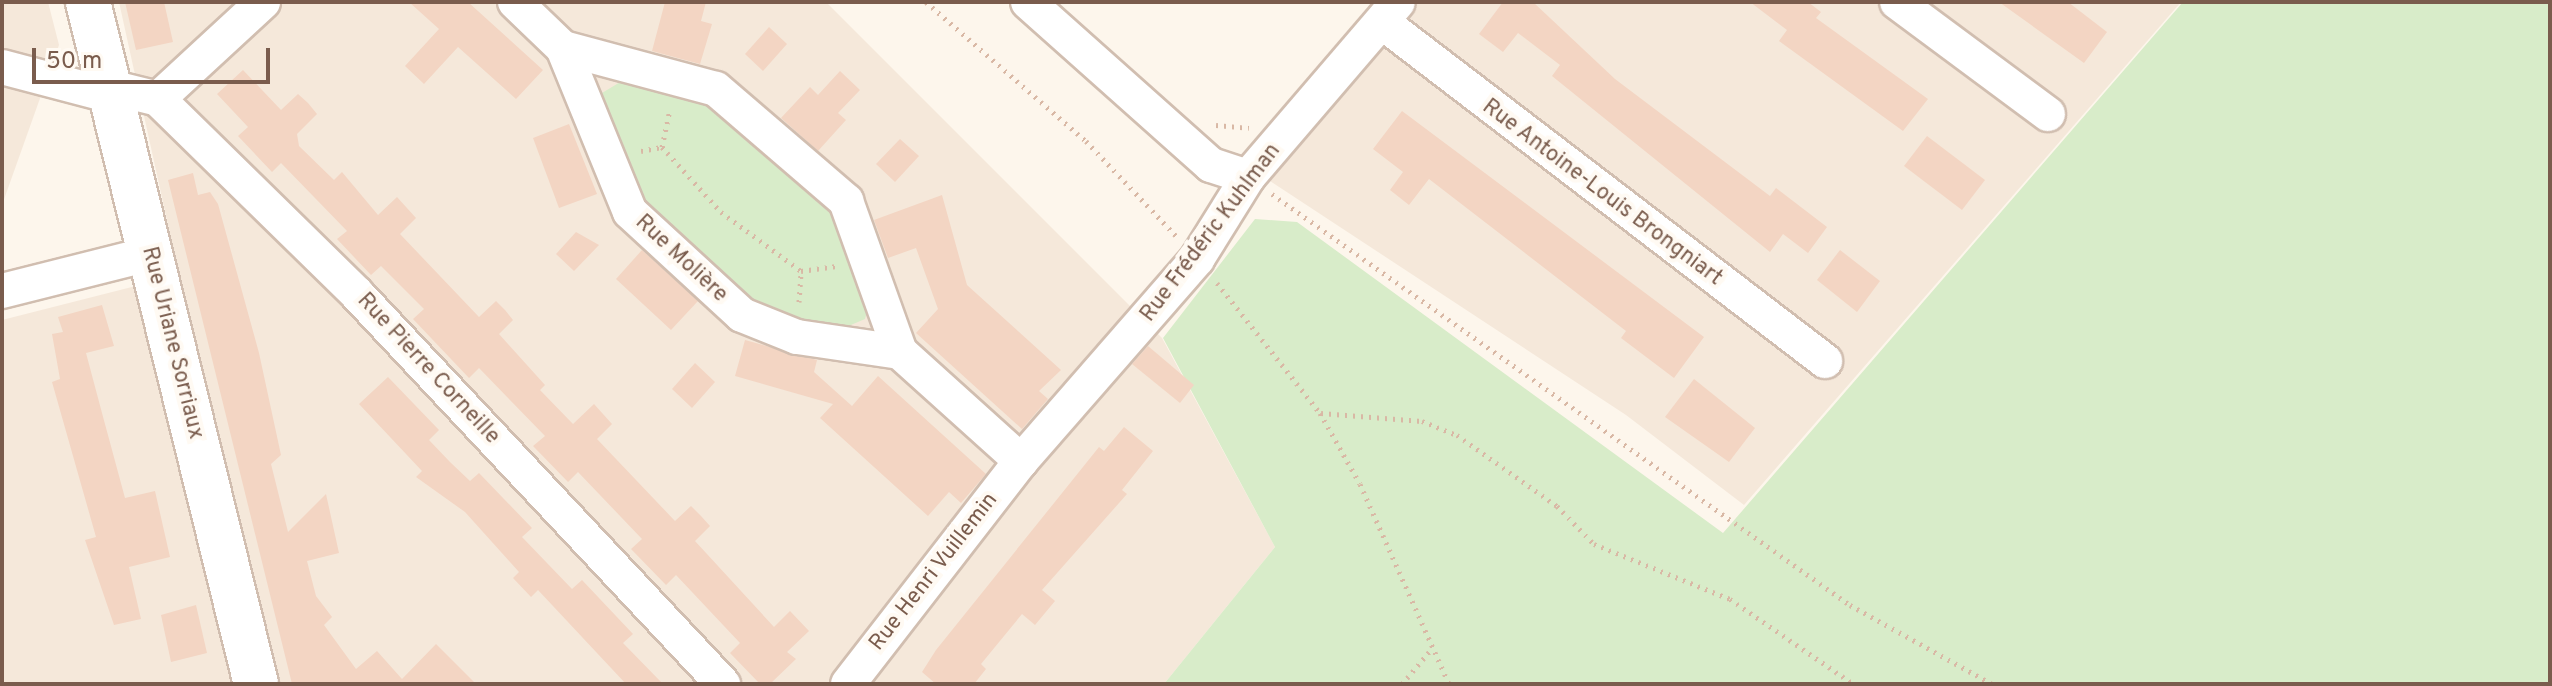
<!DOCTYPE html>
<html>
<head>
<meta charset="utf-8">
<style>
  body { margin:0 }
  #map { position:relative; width:2552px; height:686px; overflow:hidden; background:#fdf6ec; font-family:Overpass,sans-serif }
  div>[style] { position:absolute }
  .residential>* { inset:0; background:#f5e8da }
  .green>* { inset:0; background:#d8ecc9 }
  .building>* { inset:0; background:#f3d5c3 }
  .path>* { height:5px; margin-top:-2.5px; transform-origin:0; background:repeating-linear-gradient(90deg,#d9b8a5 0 2px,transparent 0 8px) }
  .roads { filter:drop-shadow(2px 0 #d1beb0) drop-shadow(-2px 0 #d1beb0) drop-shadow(0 2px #d1beb0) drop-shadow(0 -2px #d1beb0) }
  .street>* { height:34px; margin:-17px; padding:0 17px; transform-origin:17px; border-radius:17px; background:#fff }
  .secondary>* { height:44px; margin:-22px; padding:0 22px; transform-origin:22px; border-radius:22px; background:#fff }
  span { translate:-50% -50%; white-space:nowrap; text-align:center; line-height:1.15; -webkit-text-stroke:8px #fffaf3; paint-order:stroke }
  .street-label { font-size:22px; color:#7a5c4d }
  .frame { position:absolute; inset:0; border:4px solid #7a5c4d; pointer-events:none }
  .scale { position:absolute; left:32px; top:48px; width:238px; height:36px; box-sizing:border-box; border:4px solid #7a5c4d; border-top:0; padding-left:10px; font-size:24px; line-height:28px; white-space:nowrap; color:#7a5c4d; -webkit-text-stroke:6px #fffaf3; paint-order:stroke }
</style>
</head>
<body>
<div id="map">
  <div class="residential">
    <div style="clip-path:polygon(2px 2px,48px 2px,59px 45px,2px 205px)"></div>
    <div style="clip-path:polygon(119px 2px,826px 2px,1162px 338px,1275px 547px,1164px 684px,2px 684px,2px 320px,179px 275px)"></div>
    <div style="clip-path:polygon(1418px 2px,2181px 2px,1744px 505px,1626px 415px,1270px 181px)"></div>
  </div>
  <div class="green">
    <div style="clip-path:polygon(2183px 2px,2550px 2px,2550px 684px,1164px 684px,1275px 547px,1163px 338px,1255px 219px,1297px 222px,1723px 533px)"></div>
    <div style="clip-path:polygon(627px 78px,713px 101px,836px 214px,870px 300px,865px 319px,839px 330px,771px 312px,737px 293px,626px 193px,600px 108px,602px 93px)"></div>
  </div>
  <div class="building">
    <div style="clip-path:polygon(125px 2px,164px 2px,173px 42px,136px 50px)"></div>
    <div style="clip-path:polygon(409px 2px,468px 2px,543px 70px,516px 99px,458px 47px,424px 84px,405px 66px,439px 29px)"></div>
    <div style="clip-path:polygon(665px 2px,706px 2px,701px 21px,712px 24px,700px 64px,652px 51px)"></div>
    <div style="clip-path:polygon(1503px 2px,1533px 2px,1615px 79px,1770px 196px,1776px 188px,1827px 227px,1808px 253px,1783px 234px,1770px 252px,1552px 76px,1560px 65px,1518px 33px,1503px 52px,1479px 34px)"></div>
    <div style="clip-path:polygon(1750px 2px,1808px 2px,1821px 12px,1816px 18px,1928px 99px,1903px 131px,1779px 41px,1787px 30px)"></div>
    <div style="clip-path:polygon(1999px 2px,2068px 2px,2107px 32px,2084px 63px)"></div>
    <div style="clip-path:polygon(769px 27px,787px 44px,763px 71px,745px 54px)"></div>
    <div style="clip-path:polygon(243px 70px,281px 110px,298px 94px,308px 103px,317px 114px,297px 134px,299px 146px,334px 180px,342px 172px,378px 215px,397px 197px,416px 218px,400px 234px,479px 317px,496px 301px,505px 310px,513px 320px,499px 334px,545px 385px,540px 390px,573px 424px,594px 404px,612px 424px,597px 439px,675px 521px,691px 506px,701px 516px,710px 526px,695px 541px,774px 627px,790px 611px,809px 631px,787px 652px,796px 659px,770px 684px,760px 684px,730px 653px,740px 643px,676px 575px,666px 585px,631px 549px,642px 539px,578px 472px,568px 482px,533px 446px,545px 436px,479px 368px,469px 378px,413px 319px,424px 309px,381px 266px,371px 275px,337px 239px,347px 231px,281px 163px,272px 172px,238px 136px,248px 127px,217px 94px)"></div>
    <div style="clip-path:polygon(840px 71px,860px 90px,838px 113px,846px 120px,818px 151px,781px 118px,810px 87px,818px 95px)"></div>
    <div style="clip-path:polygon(1402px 111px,1704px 337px,1674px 378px,1621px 338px,1626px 331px,1429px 179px,1409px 205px,1390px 190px,1403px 172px,1373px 149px)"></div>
    <div style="clip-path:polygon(569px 124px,597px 194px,559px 208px,533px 138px)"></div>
    <div style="clip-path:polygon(1927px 136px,1985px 180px,1962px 210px,1904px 166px)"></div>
    <div style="clip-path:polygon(900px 139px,919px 156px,895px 182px,876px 164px)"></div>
    <div style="clip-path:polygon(193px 173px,198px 195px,210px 192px,218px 204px,259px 353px,281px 455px,271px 464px,288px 532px,326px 494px,339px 553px,307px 561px,316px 596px,332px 617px,324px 625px,356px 669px,377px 651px,402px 679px,436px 644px,476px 684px,292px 684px,168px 180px)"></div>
    <div style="clip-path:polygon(942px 195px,967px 285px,1061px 370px,1039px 391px,1048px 399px,1022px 429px,916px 333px,938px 309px,916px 248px,888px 258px,874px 220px)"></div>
    <div style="clip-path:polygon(576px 232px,599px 245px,574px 271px,556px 254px)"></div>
    <div style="clip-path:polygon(642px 250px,698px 301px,671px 330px,616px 279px)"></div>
    <div style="clip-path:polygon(1840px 250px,1880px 281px,1857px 312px,1817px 280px)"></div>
    <div style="clip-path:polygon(102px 305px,114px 346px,86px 353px,102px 413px,125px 498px,155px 491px,170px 557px,129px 567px,141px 619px,114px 625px,85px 540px,96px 537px,52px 382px,60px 379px,52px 334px,63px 332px,58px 317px)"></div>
    <div style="clip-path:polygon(745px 340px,817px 360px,814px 372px,852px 406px,878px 376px,986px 474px,961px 503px,949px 492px,928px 516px,820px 418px,833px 404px,735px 376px)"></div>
    <div style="clip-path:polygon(1148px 346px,1194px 385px,1180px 403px,1132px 364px)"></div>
    <div style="clip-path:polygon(695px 363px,715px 382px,692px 408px,672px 389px)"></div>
    <div style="clip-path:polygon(388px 377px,439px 430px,429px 440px,450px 462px,470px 481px,479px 473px,532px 528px,522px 537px,572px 589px,582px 580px,633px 634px,623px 643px,663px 684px,626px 684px,538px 590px,531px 597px,513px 578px,519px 572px,465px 512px,416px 477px,422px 471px,359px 404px)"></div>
    <div style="clip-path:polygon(1694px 379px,1755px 428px,1729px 462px,1665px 417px)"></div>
    <div style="clip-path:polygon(1124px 427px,1153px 451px,1122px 490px,1127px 494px,1042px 590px,1055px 601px,1035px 625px,1022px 614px,981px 664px,986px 669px,974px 684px,936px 684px,922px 672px,936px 650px,1099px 447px,1104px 451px)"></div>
    <div style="clip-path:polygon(196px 605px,207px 653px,171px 662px,161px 615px)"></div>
  </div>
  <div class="path">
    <div style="left:926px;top:2px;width:212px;rotate:41deg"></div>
    <div style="left:1086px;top:141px;width:131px;rotate:46.5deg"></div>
    <div style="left:1216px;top:125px;width:33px;rotate:5deg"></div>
    <div style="left:662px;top:147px;width:39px;rotate:-78deg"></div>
    <div style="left:641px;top:151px;width:21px;rotate:-11deg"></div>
    <div style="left:662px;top:147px;width:88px;rotate:47.8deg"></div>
    <div style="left:721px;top:212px;width:99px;rotate:36.4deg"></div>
    <div style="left:801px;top:271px;width:36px;rotate:-8deg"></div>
    <div style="left:1272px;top:194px;width:709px;rotate:35.42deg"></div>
    <div style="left:1850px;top:605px;width:162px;rotate:29.1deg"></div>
    <div style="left:1217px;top:283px;width:166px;rotate:51.6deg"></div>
    <div style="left:1320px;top:413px;width:81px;rotate:60.6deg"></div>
    <div style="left:1360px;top:484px;width:219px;rotate:66deg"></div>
    <div style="left:799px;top:302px;width:31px;rotate:-86deg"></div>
    <div style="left:1321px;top:413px;width:101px;rotate:4.5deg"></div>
    <div style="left:1422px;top:421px;width:38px;rotate:22deg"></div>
    <div style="left:1457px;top:435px;width:123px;rotate:35.4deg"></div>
    <div style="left:1557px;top:506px;width:53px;rotate:45.8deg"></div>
    <div style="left:1594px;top:544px;width:147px;rotate:22deg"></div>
    <div style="left:1730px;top:599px;width:150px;rotate:34.6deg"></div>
    <div style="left:1402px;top:684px;width:42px;rotate:-49.8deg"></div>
  </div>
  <div class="roads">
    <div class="street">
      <div style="left:515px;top:2px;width:66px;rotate:43.8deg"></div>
      <div style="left:563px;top:48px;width:177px;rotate:67.8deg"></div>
      <div style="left:630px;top:212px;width:152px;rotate:42.6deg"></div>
      <div style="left:742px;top:315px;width:59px;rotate:21.8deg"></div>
      <div style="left:797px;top:337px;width:104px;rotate:8.3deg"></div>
      <div style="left:1028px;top:2px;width:245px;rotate:41.7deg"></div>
      <div style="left:1211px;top:165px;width:39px;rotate:18deg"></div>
      <div style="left:1897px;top:2px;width:188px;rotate:36.6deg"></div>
      <div style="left:1382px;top:22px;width:558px;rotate:37.42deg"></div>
      <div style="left:563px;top:48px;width:158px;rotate:15deg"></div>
      <div style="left:716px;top:89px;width:172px;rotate:40.7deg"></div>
      <div style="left:846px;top:201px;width:160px;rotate:70.3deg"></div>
      <div style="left:900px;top:352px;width:163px;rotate:42deg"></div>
      <div style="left:2px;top:67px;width:114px;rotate:14.8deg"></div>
      <div style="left:110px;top:87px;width:49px;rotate:14deg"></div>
      <div style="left:158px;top:99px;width:279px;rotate:44.4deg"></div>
      <div style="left:357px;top:294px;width:535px;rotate:46.82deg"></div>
      <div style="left:158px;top:99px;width:143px;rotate:-42.7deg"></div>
      <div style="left:2px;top:291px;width:152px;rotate:-14.1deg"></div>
      <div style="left:848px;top:684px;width:282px;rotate:-52.2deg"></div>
      <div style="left:1021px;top:461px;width:268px;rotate:-48.9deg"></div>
      <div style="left:1197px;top:259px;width:97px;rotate:-58.1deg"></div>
      <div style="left:1248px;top:177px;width:230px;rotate:-49.4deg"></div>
    </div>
    <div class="secondary">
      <div style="left:88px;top:2px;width:702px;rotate:76.16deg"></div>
    </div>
  </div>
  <div class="street-label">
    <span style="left:1602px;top:193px;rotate:37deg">Rue Antoine-Louis Brongniart</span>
    <span style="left:1211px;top:233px;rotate:-53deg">Rue Frédéric Kuhlman</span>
    <span style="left:681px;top:259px;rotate:43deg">Rue Molière</span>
    <span style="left:172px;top:343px;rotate:76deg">Rue Uriane Sorriaux</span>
    <span style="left:428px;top:369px;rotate:47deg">Rue Pierre Corneille</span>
    <span style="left:934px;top:572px;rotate:-52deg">Rue Henri Vuillemin</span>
  </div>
  <div class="frame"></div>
  <div class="scale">50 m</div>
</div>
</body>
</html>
